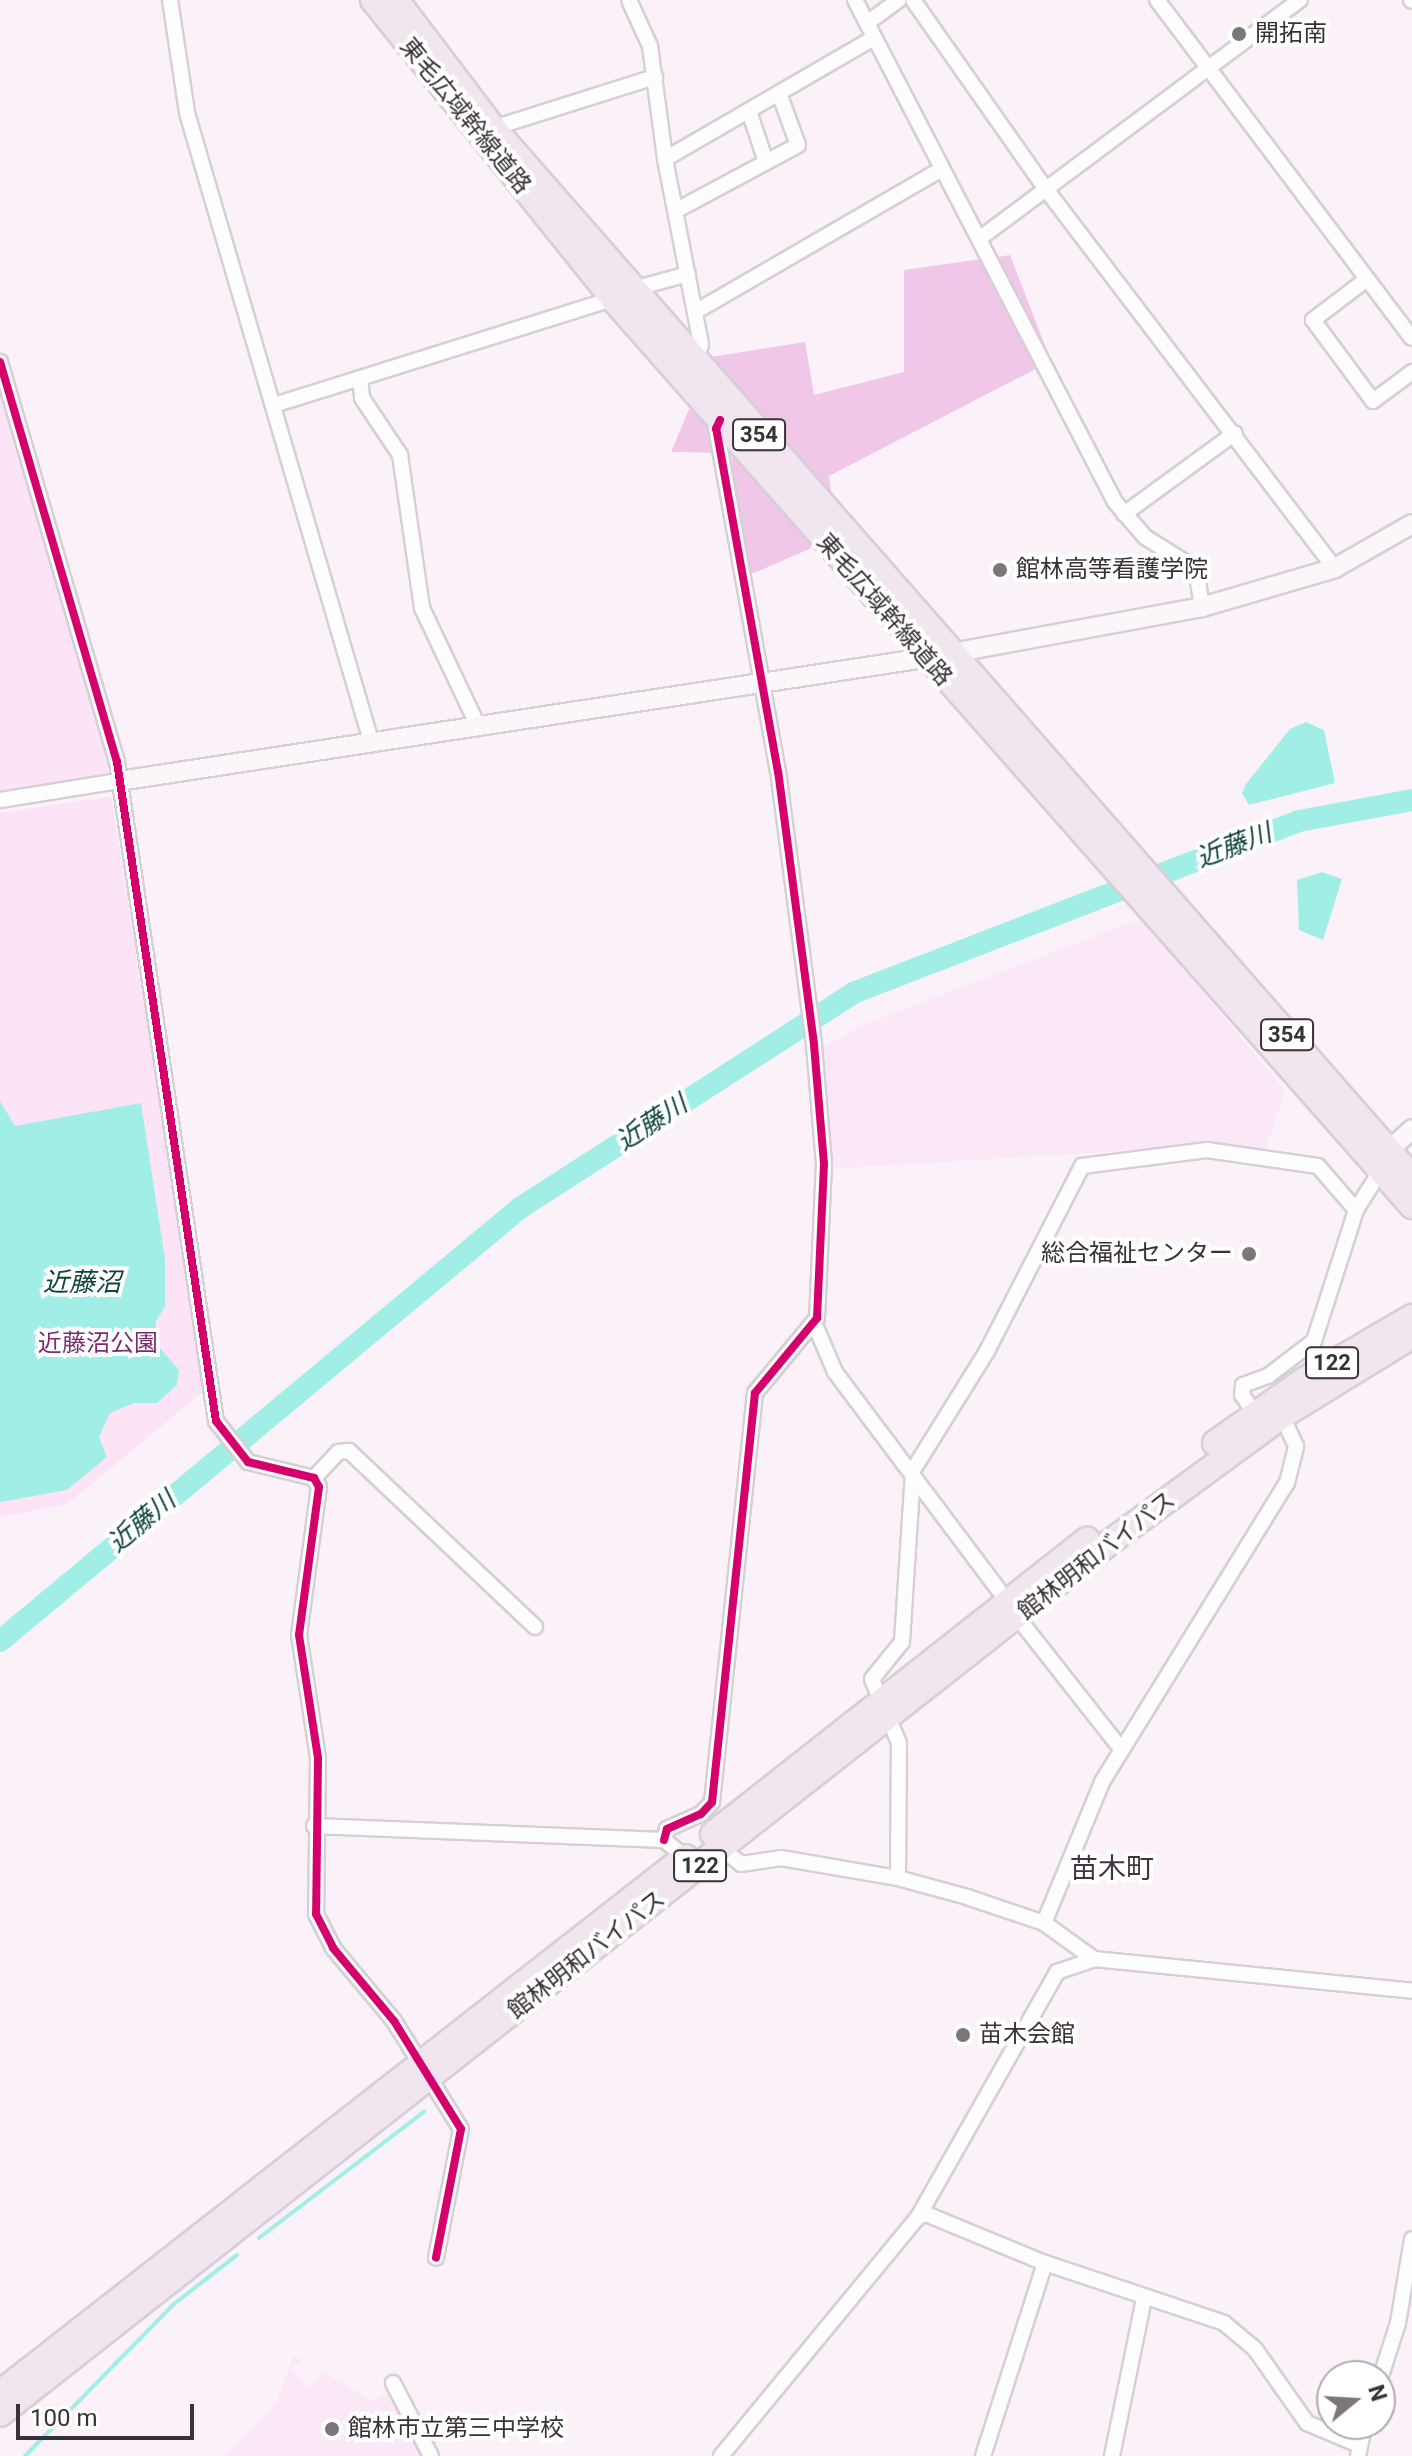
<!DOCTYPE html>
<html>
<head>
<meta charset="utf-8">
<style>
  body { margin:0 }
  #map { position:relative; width:1412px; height:2456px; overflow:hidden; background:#faf2f8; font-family:Roboto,"Noto Sans JP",sans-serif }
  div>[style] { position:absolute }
  .built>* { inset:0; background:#fae8f6 }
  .green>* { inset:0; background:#fce4f6 }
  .forest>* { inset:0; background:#f0c7e8 }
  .water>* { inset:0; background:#a0eee6 }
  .stream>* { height:4px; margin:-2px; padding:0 2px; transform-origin:2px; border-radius:2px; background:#a0eee6 }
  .river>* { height:22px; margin:-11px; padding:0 11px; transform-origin:11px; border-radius:11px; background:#a0eee6 }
  .roads { filter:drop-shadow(2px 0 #d6cfd5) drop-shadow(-2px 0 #d6cfd5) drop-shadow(0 2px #d6cfd5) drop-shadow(0 -2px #d6cfd5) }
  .street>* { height:14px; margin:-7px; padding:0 7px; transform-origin:7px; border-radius:7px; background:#fefdfe }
  .secondary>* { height:18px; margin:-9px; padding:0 9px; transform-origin:9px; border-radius:9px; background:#faf6fa }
  .highway>* { height:24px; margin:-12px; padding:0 12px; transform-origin:12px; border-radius:12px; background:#f1e5ef }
  .cycleway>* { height:8px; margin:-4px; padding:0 4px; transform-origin:4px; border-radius:4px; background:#d6006c }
  .dots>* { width:22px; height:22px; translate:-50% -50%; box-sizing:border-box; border:4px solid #fff; border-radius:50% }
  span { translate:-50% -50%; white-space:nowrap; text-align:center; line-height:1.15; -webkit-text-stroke:8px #fff; paint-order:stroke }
  .shield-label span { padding:2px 6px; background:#fff; border:2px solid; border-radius:6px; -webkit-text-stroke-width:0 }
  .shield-label { font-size:22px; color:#383136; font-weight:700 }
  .poi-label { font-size:24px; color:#383136 }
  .left { translate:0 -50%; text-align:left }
  .right { translate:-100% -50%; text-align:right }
  .street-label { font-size:24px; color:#383136 }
  .park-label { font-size:24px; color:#7b2c6f }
  .water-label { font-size:26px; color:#0f443e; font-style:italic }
  .quarter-label { font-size:28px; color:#433440 }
  .north { position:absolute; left:1316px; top:2360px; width:80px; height:80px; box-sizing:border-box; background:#fff; border:2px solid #afadaf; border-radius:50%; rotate:72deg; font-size:22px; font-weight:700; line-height:32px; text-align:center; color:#383136 }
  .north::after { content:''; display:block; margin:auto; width:28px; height:36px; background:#7c757a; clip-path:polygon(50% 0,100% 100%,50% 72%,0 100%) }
  .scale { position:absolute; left:16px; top:2404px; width:178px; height:36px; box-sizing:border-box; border:4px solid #383136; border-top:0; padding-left:10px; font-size:24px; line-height:28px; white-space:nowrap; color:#383136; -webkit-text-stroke:6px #fff; paint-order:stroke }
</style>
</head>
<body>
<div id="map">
  <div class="built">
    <div style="clip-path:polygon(1142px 918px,1285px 1091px,1265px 1151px,1205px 1141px,1187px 1147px,829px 1169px,824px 1046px,865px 1024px)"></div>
    <div style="clip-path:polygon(294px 2356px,302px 2360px,291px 2369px,308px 2387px,324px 2373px,373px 2401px,390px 2390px,427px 2456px,225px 2456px,276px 2403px)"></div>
  </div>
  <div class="green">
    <div style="clip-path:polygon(0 385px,97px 716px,109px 776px,0 794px)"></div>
    <div style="clip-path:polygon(111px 796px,205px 1390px,68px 1504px,0 1517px,0 813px)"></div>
  </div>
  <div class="forest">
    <div style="clip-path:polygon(1010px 255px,1051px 361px,829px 476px,837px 537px,747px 576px,731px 453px,671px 452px,711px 357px,805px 342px,814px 395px,904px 372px,904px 270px)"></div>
  </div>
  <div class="water">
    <div style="clip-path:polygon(1306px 722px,1324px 730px,1335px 783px,1249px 805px,1242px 793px,1246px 784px,1290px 729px)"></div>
    <div style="clip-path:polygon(1322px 872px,1342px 879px,1323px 940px,1299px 930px,1297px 880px)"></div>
    <div style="clip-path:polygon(0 1101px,15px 1126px,141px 1103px,165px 1259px,165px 1307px,156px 1321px,155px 1342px,179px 1370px,177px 1385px,157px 1403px,134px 1403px,110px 1413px,99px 1437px,107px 1457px,67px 1490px,0 1502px)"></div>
  </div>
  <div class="stream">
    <div style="left:259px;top:2238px;width:208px;rotate:-37.4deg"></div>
    <div style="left:25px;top:2456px;width:213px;rotate:-45.6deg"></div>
    <div style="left:174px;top:2304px;width:80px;rotate:-37.9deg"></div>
  </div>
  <div class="river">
    <div style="left:0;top:1641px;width:677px;rotate:-39.78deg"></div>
    <div style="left:520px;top:1208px;width:396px;rotate:-32.8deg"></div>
    <div style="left:853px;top:993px;width:478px;rotate:-21.1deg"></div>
    <div style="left:1299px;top:821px;width:115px;rotate:-10.5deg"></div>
  </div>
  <div class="roads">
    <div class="street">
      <div style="left:170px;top:0;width:114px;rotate:81.4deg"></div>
      <div style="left:187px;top:113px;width:654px;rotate:73.67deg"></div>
      <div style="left:629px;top:0;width:51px;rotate:65.5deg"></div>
      <div style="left:650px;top:46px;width:114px;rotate:82.4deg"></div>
      <div style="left:665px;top:159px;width:189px;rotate:79deg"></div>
      <div style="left:701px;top:345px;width:17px;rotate:111deg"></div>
      <div style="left:855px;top:0;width:565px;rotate:62.62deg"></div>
      <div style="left:1115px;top:502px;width:46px;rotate:49.4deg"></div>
      <div style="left:1145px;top:537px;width:60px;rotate:32.1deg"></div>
      <div style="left:1196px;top:569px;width:38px;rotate:81deg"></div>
      <div style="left:913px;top:0;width:230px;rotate:54.9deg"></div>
      <div style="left:1045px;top:188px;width:478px;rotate:52.7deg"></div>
      <div style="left:1157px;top:0;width:423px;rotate:53deg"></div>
      <div style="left:1411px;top:0;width:1px;rotate:45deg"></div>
      <div style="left:867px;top:23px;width:39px;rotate:-36deg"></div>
      <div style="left:749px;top:111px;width:54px;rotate:71.6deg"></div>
      <div style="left:493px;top:128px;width:170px;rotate:-17.5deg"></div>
      <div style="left:665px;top:159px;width:241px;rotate:-30.1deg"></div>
      <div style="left:677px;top:210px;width:137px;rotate:-28.2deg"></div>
      <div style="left:798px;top:145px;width:55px;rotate:-110.1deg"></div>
      <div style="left:979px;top:239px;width:400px;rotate:-36.7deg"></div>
      <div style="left:1367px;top:279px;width:68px;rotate:142.8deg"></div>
      <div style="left:1313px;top:320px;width:101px;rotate:53.5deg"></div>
      <div style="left:1373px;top:401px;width:49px;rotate:-36.6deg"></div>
      <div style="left:633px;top:289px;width:57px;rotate:-15.3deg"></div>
      <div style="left:695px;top:312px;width:285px;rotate:-30.1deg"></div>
      <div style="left:0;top:362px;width:417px;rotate:73.7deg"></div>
      <div style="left:117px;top:762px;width:666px;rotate:81.46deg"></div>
      <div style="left:216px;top:1421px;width:52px;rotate:52deg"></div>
      <div style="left:248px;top:1462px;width:68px;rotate:13.6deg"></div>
      <div style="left:314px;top:1478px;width:10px;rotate:61deg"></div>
      <div style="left:319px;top:1487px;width:149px;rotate:97.7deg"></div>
      <div style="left:299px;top:1635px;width:124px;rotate:81.2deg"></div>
      <div style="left:318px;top:1758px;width:156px;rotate:90.7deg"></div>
      <div style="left:316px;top:1914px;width:38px;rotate:63deg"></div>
      <div style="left:333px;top:1948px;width:95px;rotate:50.1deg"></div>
      <div style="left:394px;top:2021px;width:127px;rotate:58.2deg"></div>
      <div style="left:461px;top:2129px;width:131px;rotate:101deg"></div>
      <div style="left:360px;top:378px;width:20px;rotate:84deg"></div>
      <div style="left:362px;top:398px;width:69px;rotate:56.3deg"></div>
      <div style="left:400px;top:455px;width:155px;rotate:81.8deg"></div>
      <div style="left:422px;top:608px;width:131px;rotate:64.6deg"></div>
      <div style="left:274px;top:405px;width:355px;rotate:-17.4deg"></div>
      <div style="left:1124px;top:514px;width:137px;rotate:-36.1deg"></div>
      <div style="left:0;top:800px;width:121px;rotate:-9.1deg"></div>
      <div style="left:815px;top:1325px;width:51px;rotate:66.9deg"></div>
      <div style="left:835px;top:1372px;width:290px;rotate:53.1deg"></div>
      <div style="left:1255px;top:1414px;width:23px;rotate:-124deg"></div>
      <div style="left:1242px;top:1395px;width:10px;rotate:-84deg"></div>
      <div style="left:1243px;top:1385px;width:27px;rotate:-20deg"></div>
      <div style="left:1268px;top:1376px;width:58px;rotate:-37.3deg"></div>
      <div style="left:1314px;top:1341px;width:138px;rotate:-72.2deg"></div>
      <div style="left:1356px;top:1210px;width:47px;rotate:-58deg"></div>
      <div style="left:314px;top:1478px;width:35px;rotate:-47deg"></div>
      <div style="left:338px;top:1452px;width:11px;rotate:-5deg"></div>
      <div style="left:349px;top:1451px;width:256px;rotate:43.4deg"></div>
      <div style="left:1018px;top:1618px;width:167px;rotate:51.8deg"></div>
      <div style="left:314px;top:1826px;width:350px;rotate:2.3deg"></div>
      <div style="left:664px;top:1840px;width:27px;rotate:39deg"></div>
      <div style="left:664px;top:1840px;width:11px;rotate:-75deg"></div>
      <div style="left:667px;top:1829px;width:37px;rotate:-24deg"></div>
      <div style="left:701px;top:1814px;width:16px;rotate:-47deg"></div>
      <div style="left:712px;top:1802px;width:411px;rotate:-84deg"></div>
      <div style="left:755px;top:1393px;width:97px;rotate:-50.4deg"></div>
      <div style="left:817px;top:1318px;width:154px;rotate:-87.4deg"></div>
      <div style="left:824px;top:1164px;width:120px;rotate:-94.8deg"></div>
      <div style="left:814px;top:1044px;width:274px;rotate:-97.5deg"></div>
      <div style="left:778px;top:772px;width:349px;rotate:-100.2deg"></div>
      <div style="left:716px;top:429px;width:10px;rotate:-66deg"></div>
      <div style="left:722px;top:1849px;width:24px;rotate:38deg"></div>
      <div style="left:741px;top:1864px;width:40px;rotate:-8.5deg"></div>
      <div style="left:781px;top:1858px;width:119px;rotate:9.7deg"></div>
      <div style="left:898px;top:1878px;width:72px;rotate:15.4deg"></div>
      <div style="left:967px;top:1897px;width:81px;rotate:18.7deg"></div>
      <div style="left:1044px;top:1923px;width:62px;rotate:35.8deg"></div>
      <div style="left:898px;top:1878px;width:135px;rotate:-89.6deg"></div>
      <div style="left:899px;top:1743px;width:69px;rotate:-112.9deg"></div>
      <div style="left:872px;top:1679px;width:48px;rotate:-51deg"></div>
      <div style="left:902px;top:1642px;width:172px;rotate:-86.3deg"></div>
      <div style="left:913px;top:1470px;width:140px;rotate:-58.1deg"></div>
      <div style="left:987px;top:1351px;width:208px;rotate:-62.8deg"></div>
      <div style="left:1082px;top:1166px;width:126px;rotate:-7.3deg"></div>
      <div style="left:1207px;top:1150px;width:112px;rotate:8.2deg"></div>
      <div style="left:1318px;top:1166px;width:58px;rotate:49.2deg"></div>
      <div style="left:1044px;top:1923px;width:152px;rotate:-67.6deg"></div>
      <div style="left:1102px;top:1782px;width:352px;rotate:-58.3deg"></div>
      <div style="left:1287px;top:1483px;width:38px;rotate:-76deg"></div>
      <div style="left:1296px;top:1446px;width:33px;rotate:-115deg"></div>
      <div style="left:918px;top:2217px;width:9px;rotate:-21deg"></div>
      <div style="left:926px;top:2214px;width:129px;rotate:22.4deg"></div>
      <div style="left:1045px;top:2263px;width:189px;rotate:18.5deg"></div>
      <div style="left:1224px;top:2323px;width:40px;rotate:40deg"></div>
      <div style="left:1255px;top:2349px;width:90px;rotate:54.9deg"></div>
      <div style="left:1307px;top:2423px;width:56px;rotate:22.9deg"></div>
      <div style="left:1380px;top:2379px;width:59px;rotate:-72.2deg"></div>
      <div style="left:1398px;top:2323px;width:85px;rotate:-80.5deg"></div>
      <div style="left:393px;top:2383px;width:82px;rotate:62.5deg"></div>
      <div style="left:721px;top:2456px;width:310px;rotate:-50.5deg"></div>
      <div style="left:918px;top:2217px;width:282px;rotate:-60.4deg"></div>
      <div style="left:1057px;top:1972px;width:39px;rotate:-19deg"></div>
      <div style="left:1094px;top:1959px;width:320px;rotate:5.7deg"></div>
      <div style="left:983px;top:2456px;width:203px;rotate:-72.2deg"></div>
      <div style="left:1112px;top:2456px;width:160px;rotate:-78.5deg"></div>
      <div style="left:1358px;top:2456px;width:33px;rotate:-78deg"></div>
    </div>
    <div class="secondary">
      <div style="left:119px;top:781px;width:815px;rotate:-8.68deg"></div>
      <div style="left:925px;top:658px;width:282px;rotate:-10.4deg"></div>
      <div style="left:1202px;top:607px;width:139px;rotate:-16.3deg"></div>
      <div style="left:1335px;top:568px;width:89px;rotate:-29.7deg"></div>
      <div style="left:1389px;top:1150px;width:31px;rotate:-42deg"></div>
    </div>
    <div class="highway">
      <div style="left:373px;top:0;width:383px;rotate:51.2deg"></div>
      <div style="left:613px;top:299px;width:1209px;rotate:48.62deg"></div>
      <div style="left:396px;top:0;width:161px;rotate:52.8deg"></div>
      <div style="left:493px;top:128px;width:1395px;rotate:48.78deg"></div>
      <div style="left:1215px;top:1443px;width:109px;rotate:-35.3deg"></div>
      <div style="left:1304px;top:1380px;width:125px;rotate:-30.3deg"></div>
      <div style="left:713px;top:1834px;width:476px;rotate:-38.2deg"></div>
      <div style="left:0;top:2393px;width:870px;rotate:-38.04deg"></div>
      <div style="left:0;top:2414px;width:1412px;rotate:-38.15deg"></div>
      <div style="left:1110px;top:1542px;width:213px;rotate:-36.2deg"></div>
      <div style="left:1282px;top:1416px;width:153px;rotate:-31.6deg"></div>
    </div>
  </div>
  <div class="cycleway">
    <div style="left:0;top:362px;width:417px;rotate:73.7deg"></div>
    <div style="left:117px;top:762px;width:666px;rotate:81.46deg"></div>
    <div style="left:216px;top:1421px;width:52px;rotate:52deg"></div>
    <div style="left:248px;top:1462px;width:68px;rotate:13.6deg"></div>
    <div style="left:314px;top:1478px;width:10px;rotate:61deg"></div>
    <div style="left:319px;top:1487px;width:149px;rotate:97.7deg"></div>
    <div style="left:299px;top:1635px;width:124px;rotate:81.2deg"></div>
    <div style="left:318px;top:1758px;width:156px;rotate:90.7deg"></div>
    <div style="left:316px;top:1914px;width:38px;rotate:63deg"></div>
    <div style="left:333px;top:1948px;width:95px;rotate:50.1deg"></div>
    <div style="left:394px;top:2021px;width:127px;rotate:58.2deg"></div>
    <div style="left:461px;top:2129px;width:131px;rotate:101deg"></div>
    <div style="left:664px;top:1840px;width:11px;rotate:-75deg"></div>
    <div style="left:667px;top:1829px;width:37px;rotate:-24deg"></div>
    <div style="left:701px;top:1814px;width:16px;rotate:-47deg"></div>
    <div style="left:712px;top:1802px;width:411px;rotate:-84deg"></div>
    <div style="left:755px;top:1393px;width:97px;rotate:-50.4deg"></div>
    <div style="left:817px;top:1318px;width:154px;rotate:-87.4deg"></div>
    <div style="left:824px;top:1164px;width:120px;rotate:-94.8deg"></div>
    <div style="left:814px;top:1044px;width:274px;rotate:-97.5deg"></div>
    <div style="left:778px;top:772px;width:349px;rotate:-100.2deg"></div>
    <div style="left:716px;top:429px;width:10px;rotate:-66deg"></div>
  </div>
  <div class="dots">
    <div style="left:1239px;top:34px;background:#7c757a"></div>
    <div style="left:1000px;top:570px;background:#7c757a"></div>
    <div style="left:1249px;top:1254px;background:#7c757a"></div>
    <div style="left:963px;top:2035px;background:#7c757a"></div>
    <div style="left:332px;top:2429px;background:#7c757a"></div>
  </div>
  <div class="shield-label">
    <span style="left:759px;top:435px">354</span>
    <span style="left:1287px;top:1035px">354</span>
    <span style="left:1332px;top:1363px">122</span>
    <span style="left:700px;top:1866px">122</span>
  </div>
  <div class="poi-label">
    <span class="left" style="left:1255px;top:34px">開拓南</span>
    <span class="left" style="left:1016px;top:570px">館林高等看護学院</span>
    <span class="right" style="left:1233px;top:1254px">総合福祉センター</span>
    <span class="left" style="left:979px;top:2035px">苗木会館</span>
    <span class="left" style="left:348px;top:2429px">館林市立第三中学校</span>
  </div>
  <div class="street-label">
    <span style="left:465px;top:116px;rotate:51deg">東毛広域幹線道路</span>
    <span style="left:884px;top:610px;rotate:49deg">東毛広域幹線道路</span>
    <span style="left:1097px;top:1556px;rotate:-38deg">館林明和バイパス</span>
    <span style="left:587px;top:1955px;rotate:-38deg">館林明和バイパス</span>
  </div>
  <div class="park-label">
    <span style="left:98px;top:1344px">近藤沼公園</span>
  </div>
  <div class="water-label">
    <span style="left:1234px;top:846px;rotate:-21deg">近藤川</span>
    <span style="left:652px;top:1123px;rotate:-33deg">近藤川</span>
    <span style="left:82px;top:1283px">近藤沼</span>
    <span style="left:142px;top:1522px;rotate:-40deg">近藤川</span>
  </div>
  <div class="quarter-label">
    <span style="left:1112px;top:1869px">苗木町</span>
  </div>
  <div class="north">N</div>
  <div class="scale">100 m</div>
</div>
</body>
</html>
